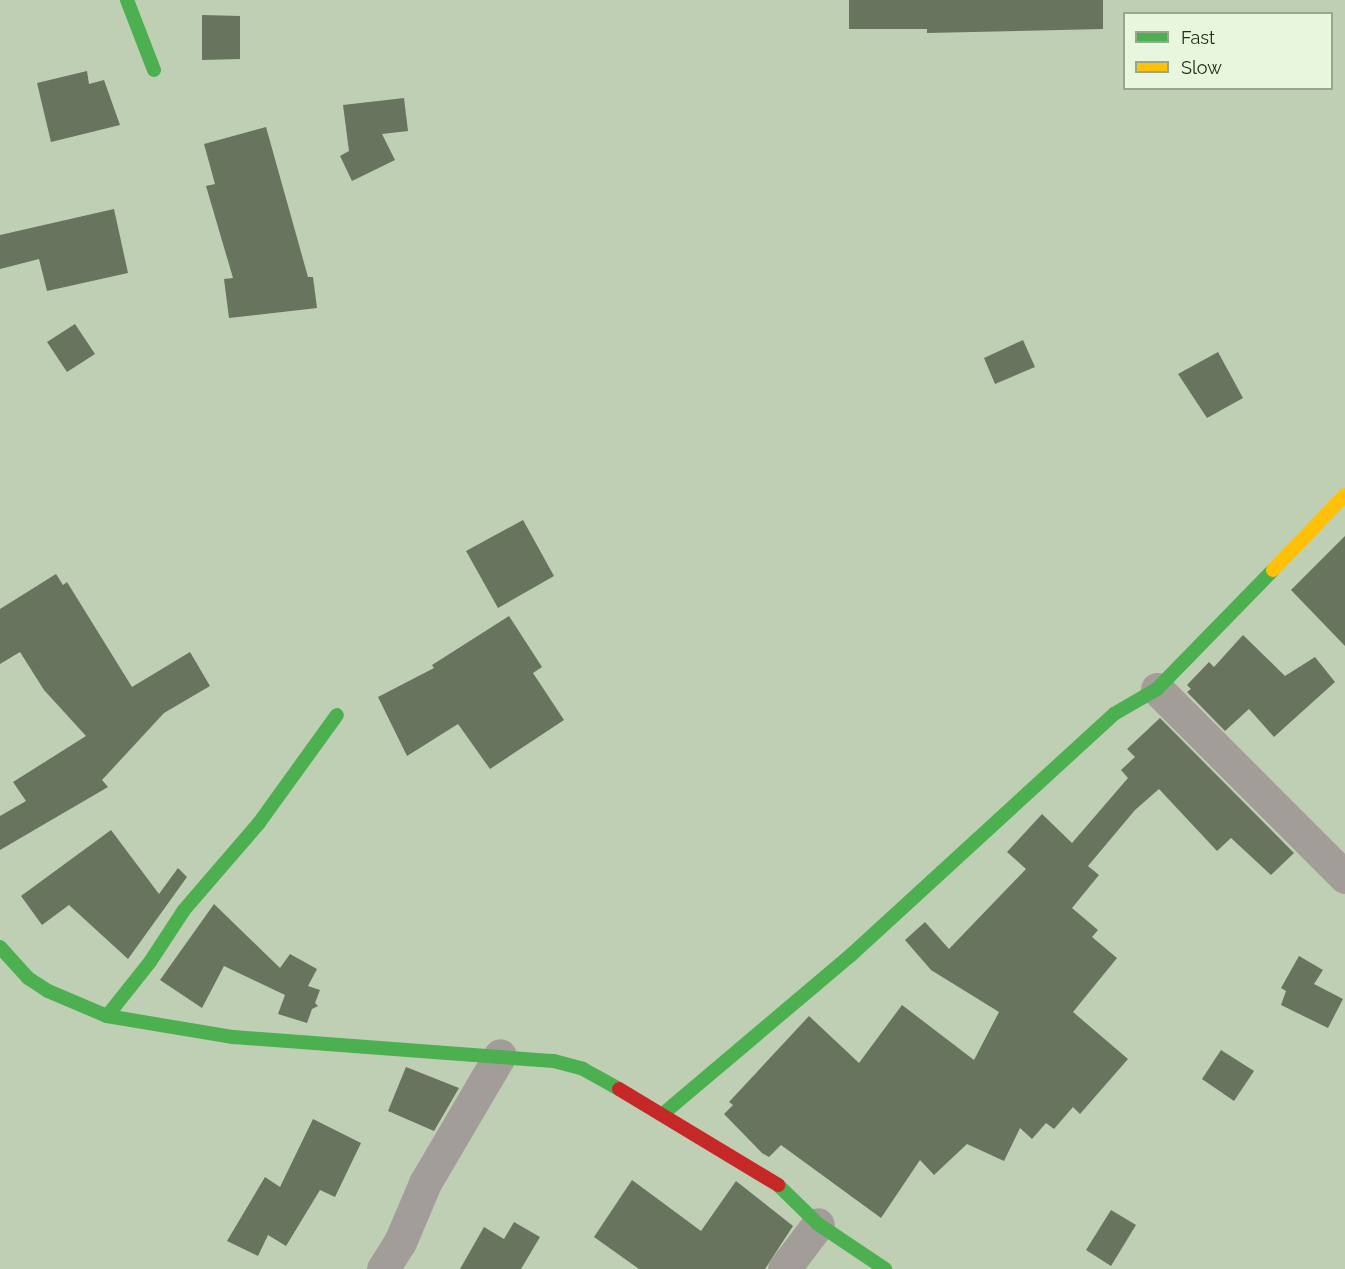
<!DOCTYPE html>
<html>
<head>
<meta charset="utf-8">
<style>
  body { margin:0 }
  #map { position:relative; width:1345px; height:1269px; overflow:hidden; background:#bfcfb3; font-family:Raleway,sans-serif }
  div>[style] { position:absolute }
  .building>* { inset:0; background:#68745e }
  .street>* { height:33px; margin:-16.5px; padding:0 16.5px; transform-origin:16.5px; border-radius:16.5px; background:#a39d9a }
  .fast>* { height:14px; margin:-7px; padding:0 7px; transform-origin:7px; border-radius:7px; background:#4caf50 }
  .slow>* { height:14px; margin:-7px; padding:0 7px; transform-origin:7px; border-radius:7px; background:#ffc107 }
  .jam>* { height:14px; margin:-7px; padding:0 7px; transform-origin:7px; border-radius:7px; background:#c62828 }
  span { translate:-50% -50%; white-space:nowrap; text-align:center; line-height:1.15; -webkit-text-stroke:6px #e7f6dc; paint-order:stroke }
  .legend { position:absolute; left:1123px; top:12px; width:210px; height:78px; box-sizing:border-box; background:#e7f6dc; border:2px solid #98a68e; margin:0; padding:8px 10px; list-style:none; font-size:18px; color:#222d1a }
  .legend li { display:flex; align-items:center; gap:12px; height:30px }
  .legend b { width:30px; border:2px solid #98a68e }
</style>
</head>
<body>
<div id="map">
  <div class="building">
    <div style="clip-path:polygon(849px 0,1103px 0,1103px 29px,927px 33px,927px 29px,849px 29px)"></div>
    <div style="clip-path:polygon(202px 15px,240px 16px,240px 59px,202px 60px)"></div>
    <div style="clip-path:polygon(87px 71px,89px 84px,104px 80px,120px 125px,51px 142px,37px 83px)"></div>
    <div style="clip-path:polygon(404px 98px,408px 131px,382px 134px,395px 160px,352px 181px,340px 156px,349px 151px,343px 105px)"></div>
    <div style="clip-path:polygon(266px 127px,308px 277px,313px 277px,317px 308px,229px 318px,224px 279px,233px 278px,206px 186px,215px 184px,204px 144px)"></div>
    <div style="clip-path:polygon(114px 209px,128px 273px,47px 291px,39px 259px,0 269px,0 235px)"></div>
    <div style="clip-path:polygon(75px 324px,95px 354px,67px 372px,47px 342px)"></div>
    <div style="clip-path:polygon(1023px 340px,1035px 367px,995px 384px,984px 358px)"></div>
    <div style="clip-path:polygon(1218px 352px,1243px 398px,1207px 418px,1178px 374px)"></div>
    <div style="clip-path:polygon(523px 520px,554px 576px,498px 608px,466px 551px)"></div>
    <div style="clip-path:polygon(1345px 536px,1345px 646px,1291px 590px)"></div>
    <div style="clip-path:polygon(56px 574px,63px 585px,67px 582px,132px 687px,190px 652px,210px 686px,164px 713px,102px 780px,108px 787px,0 850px,0 816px,26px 801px,13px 782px,86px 736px,44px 690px,20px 652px,0 664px,0 609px)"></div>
    <div style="clip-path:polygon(509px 616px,542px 667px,533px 673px,564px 720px,490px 769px,458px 724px,407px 756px,378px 697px,434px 668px,432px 665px)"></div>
    <div style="clip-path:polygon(1243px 635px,1285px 676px,1315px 657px,1335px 682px,1274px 737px,1249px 709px,1225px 731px,1187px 692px,1191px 689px,1187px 685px,1209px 662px,1214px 667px)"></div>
    <div style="clip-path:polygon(1160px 718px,1294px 853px,1271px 875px,1231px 838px,1217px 851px,1159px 789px,1135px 810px,1088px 866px,1099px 875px,1072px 908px,1098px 930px,1092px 937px,1117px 958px,1073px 1012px,1128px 1059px,1080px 1114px,1073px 1107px,1054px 1129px,1046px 1123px,1032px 1139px,1020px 1128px,1004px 1161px,967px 1144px,934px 1175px,920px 1160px,881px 1218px,781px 1145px,769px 1157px,762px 1153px,724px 1114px,733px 1105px,729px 1102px,809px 1016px,859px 1063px,902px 1005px,974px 1060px,999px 1012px,931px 970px,905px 940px,925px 922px,949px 949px,1026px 869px,1007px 852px,1042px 814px,1072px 843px,1128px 778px,1121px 770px,1135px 757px,1127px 749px)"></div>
    <div style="clip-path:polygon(111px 830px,159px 894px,178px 868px,187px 877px,128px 959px,69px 905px,42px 925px,21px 896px)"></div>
    <div style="clip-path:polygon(214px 904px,280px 968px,290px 954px,317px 969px,308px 986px,320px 990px,315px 1003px,318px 1006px,312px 1009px,307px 1023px,278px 1014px,285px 995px,224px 966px,202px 1008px,160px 980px)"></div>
    <div style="clip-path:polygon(1299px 956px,1323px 970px,1314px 984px,1343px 999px,1328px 1028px,1281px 1005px,1286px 991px,1281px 988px)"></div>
    <div style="clip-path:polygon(1221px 1050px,1254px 1071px,1234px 1101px,1202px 1079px)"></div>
    <div style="clip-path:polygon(406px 1067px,459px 1088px,434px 1131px,388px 1111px)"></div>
    <div style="clip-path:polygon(313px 1119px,361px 1143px,335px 1197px,320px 1190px,286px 1246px,268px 1235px,258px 1256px,227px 1241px,265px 1177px,280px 1187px)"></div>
    <div style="clip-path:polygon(632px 1180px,701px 1231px,736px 1181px,793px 1226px,765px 1269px,639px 1269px,594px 1237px)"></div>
    <div style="clip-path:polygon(1111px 1210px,1136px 1225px,1111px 1266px,1086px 1250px)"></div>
    <div style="clip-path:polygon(514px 1222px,540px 1237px,521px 1269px,460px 1269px,484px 1227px,504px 1239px)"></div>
  </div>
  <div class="street">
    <div style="left:1157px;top:689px;width:266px;rotate:45deg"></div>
    <div style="left:383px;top:1269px;width:32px;rotate:-58deg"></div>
    <div style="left:400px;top:1242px;width:64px;rotate:-67deg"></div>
    <div style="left:425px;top:1183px;width:148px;rotate:-59.6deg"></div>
    <div style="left:784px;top:1269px;width:56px;rotate:-52.9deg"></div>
  </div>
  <div class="fast">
    <div style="left:127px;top:0;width:75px;rotate:68.9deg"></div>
    <div style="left:0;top:947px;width:42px;rotate:47.9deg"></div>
    <div style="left:28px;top:978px;width:24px;rotate:33deg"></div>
    <div style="left:48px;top:991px;width:64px;rotate:23deg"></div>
    <div style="left:107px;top:1016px;width:128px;rotate:9.5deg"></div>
    <div style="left:233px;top:1037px;width:322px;rotate:4.3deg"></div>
    <div style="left:554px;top:1061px;width:30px;rotate:15deg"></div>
    <div style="left:583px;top:1069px;width:41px;rotate:29.1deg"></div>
    <div style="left:107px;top:1016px;width:69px;rotate:-51.5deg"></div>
    <div style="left:150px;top:962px;width:62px;rotate:-56.8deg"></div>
    <div style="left:184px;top:910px;width:115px;rotate:-49.2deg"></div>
    <div style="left:259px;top:823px;width:133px;rotate:-54.2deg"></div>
    <div style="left:664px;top:1113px;width:245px;rotate:-40.2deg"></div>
    <div style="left:851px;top:955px;width:357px;rotate:-42.5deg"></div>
    <div style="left:1114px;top:714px;width:50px;rotate:-30.2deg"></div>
    <div style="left:1157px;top:689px;width:166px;rotate:-45.7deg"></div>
    <div style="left:778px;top:1185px;width:56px;rotate:44.3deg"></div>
    <div style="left:818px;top:1224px;width:81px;rotate:33.9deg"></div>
  </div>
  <div class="slow">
    <div style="left:1273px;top:570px;width:104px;rotate:-46.2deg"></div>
  </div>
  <div class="jam">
    <div style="left:619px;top:1089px;width:186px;rotate:31.1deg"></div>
  </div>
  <ul class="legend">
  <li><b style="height:8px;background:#4caf50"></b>Fast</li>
  <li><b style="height:8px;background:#ffc107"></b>Slow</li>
  </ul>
</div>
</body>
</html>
